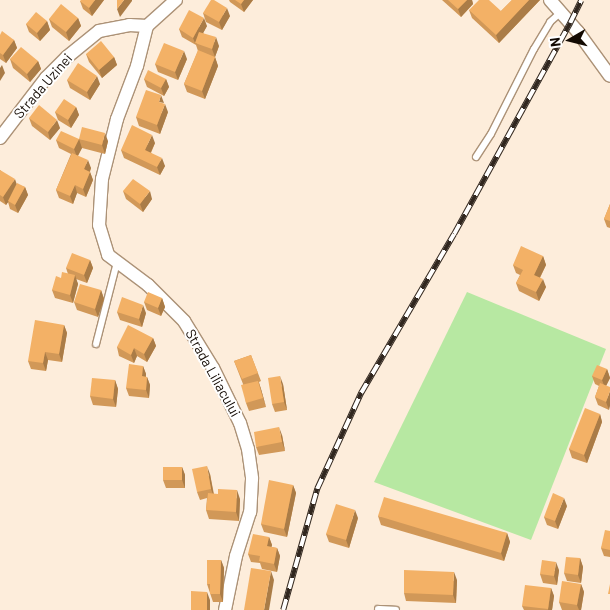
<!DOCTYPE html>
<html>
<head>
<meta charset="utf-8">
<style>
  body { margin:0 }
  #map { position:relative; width:610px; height:610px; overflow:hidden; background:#fdeddb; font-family:Barlow,sans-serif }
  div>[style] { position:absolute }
  .green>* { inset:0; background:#b7e8a2 }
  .roads { filter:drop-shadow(1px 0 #ac9277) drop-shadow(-1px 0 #ac9277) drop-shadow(0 1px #ac9277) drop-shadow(0 -1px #ac9277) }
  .lane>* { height:6px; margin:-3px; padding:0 3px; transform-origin:3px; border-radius:3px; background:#fff }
  .street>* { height:12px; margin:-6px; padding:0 6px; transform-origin:6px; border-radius:6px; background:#fff }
  .rail>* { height:5.5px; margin-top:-2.75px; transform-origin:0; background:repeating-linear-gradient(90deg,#fff 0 11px,#31271f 0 22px); box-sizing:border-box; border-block:1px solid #31271f }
  .wall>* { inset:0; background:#d19858 }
  .shaded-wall>* { inset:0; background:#aa7c47 }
  .building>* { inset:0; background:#f3b166 }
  span { translate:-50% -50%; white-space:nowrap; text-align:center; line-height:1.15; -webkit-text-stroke:4px #fff; paint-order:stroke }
  .street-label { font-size:14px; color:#130a03 }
  .north { position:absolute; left:545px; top:15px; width:50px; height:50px; -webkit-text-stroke:4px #fff; paint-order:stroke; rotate:262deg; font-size:14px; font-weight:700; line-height:20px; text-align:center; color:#130a03 }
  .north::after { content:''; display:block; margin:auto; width:18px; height:22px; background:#130a03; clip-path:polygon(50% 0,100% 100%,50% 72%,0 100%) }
</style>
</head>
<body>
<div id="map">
  <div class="green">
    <div style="clip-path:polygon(467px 292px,606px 349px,531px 540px,374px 482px)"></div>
  </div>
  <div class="roads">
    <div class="lane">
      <div style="left:476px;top:157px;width:27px;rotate:-57deg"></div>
      <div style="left:491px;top:134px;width:95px;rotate:-63.2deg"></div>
      <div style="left:534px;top:49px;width:31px;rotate:-59deg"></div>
      <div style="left:550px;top:22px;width:15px;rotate:-42deg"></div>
      <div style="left:96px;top:344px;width:85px;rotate:-75.6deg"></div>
      <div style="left:378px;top:609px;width:18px;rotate:3deg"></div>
    </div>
    <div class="street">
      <div style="left:550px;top:0;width:43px;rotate:48.8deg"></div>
      <div style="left:578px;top:32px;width:54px;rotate:54deg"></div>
      <div style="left:147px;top:26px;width:41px;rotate:104deg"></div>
      <div style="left:137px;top:66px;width:57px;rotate:110.7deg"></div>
      <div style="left:117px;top:119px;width:62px;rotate:104deg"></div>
      <div style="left:102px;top:179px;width:46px;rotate:93.7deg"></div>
      <div style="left:99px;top:225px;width:31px;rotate:73deg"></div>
      <div style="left:108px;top:255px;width:50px;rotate:36.9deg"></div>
      <div style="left:148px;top:285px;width:51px;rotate:45deg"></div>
      <div style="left:184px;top:321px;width:55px;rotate:58.3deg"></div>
      <div style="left:213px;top:368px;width:61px;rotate:63.9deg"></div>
      <div style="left:240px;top:423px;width:27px;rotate:73deg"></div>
      <div style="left:248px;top:449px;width:30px;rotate:82deg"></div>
      <div style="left:252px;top:479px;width:33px;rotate:93deg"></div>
      <div style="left:250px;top:512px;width:46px;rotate:107.7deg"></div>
      <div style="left:236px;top:556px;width:55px;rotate:101.5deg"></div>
      <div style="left:147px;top:26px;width:39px;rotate:-42deg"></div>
      <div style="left:0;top:138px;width:76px;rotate:-52.5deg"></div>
      <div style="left:46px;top:78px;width:30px;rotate:-45deg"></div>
      <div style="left:67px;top:57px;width:41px;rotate:-39.1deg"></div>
      <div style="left:99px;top:31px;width:31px;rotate:-11deg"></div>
      <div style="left:129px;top:25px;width:18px;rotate:3deg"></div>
    </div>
  </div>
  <div class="rail">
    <div style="left:283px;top:610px;width:126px;rotate:-74.3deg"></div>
    <div style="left:317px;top:489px;width:106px;rotate:-65.4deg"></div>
    <div style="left:361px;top:393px;width:184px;rotate:-59.7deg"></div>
    <div style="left:454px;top:234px;width:241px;rotate:-61.2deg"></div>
    <div style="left:570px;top:23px;width:25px;rotate:-64deg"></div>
  </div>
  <div class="wall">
    <div style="clip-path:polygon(104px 0,92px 16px,83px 9px,80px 1px)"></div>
    <div style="clip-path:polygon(229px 0,253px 0,244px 12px,230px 2px)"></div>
    <div style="clip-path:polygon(442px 0,472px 0,473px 4px,461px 17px)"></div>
    <div style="clip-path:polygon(511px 0,540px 0,499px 43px,472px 18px,469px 10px,501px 11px,512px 0)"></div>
    <div style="clip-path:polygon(203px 13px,230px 16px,222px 30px,206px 22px)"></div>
    <div style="clip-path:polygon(78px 18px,81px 26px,69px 41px,52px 27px,49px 19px)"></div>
    <div style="clip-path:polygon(47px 21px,50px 30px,40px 41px,29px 32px,26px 24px)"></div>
    <div style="clip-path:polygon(207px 26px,203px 33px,219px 46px,215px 57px,218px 66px,205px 99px,187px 92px,184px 84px,198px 51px,196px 45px,182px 37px,179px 29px)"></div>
    <div style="clip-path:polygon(0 35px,14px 40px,17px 48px,6px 63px,0 59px)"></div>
    <div style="clip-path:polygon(86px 54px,114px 57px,117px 65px,102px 78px,89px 62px)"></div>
    <div style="clip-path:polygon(10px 59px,38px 61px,41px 69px,30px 82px,13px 68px)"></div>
    <div style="clip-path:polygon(187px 59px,178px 80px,158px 72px,155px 64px)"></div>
    <div style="clip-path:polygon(144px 79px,166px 79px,169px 87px,164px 96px,147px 87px)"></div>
    <div style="clip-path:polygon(67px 80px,100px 84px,90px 100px,70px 88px)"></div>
    <div style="clip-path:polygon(76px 107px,79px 115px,71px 128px,58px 120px,55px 112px)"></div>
    <div style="clip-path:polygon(168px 112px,160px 134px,139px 126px,136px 117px)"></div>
    <div style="clip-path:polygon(29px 118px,60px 128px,50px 140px,32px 126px)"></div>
    <div style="clip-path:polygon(79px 139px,108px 141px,105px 154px,82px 148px,78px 156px,91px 168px,90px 172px,93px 180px,86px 197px,77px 193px,73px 204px,59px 198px,56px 190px,71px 154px,59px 148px,56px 140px)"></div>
    <div style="clip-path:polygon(155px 143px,151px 153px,165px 166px,160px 175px,124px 158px,121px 150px)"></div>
    <div style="clip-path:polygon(0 170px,16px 184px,25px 187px,28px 195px,18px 213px,10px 209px,8px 202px,6px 205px,0 201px)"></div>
    <div style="clip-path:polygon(123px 191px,152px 199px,143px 212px,126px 199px)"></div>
    <div style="clip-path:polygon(610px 204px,610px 228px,607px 227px,604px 219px)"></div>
    <div style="clip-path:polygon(543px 256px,546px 265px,540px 278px,546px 287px,539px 301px,519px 291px,516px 283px,520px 275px,516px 273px,513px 265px)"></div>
    <div style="clip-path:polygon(90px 260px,93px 268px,87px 283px,76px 279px,78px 284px,73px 303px,55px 298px,52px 290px,68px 274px,66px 268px)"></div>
    <div style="clip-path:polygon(101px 290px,104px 299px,98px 317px,77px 310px,74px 302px)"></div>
    <div style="clip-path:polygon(162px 298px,165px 307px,161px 316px,147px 310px,144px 302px)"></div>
    <div style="clip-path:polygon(117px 312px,146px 313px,142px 327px,120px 320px)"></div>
    <div style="clip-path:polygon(64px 325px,67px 333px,62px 362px,48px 360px,46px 371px,31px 369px,28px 361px)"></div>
    <div style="clip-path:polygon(153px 338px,156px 346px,147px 362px,137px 356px,134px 363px,119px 356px,117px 347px)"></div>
    <div style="clip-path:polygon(251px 355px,261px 381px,259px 382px,266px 407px,249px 411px,246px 403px,243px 384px,234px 361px)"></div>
    <div style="clip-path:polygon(143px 366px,146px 374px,146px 377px,147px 377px,150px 385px,149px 398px,129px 396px,126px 388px)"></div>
    <div style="clip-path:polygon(607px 369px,610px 378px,606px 386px,609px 410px,598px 405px,595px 397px,599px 386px,595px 384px,592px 376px)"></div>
    <div style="clip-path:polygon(115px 380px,118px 389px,116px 407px,93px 405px,90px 396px)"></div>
    <div style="clip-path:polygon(283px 384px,287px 410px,275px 412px,272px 404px)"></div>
    <div style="clip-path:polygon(600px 414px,602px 422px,587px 463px,572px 458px,569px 449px)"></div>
    <div style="clip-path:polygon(282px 435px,285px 451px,259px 455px,256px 447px)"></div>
    <div style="clip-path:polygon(182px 467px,185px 475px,185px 488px,166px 488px,163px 480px)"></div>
    <div style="clip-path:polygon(210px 474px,214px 494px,240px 499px,239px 521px,209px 519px,206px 510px,207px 498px,200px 500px,197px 492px)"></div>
    <div style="clip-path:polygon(293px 485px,296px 493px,287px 537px,264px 532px,261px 524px)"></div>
    <div style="clip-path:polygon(567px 506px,558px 529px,547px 525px,544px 517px)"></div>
    <div style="clip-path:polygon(378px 516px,507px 533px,510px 542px,504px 561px,381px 525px)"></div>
    <div style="clip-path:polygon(358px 518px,349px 548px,329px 542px,326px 534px)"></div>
    <div style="clip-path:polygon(610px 531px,610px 557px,604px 556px,601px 548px)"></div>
    <div style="clip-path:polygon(269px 537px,272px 545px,271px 547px,277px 548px,280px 556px,277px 572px,262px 569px,260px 563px,251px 562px,248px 554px)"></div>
    <div style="clip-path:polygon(580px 558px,583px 567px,581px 583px,567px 581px,564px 573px)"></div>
    <div style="clip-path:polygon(221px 560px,224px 568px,223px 602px,213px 602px,207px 584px)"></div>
    <div style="clip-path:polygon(559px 570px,557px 585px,543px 583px,540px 574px)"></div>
    <div style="clip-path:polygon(457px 580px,456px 603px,406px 601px,404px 593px)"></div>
    <div style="clip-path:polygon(581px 584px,584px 592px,581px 610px,562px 610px,559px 602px)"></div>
    <div style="clip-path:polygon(551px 588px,554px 596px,552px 610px,524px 610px,522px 606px)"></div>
  </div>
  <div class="shaded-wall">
    <div style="clip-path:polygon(95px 0,104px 0,92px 16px,89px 8px)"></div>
    <div style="clip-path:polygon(124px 0,132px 0,132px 1px,120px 17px,117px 9px)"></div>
    <div style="clip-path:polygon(244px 0,253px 0,244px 12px,241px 4px)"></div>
    <div style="clip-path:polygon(467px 0,472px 0,473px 4px,461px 17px,458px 9px)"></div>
    <div style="clip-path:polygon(529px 0,540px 0,499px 43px,496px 35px)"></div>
    <div style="clip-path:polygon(227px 8px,230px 16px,222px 30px,219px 22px)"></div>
    <div style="clip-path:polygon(78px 18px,81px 26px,69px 41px,66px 32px)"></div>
    <div style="clip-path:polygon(204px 18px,207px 26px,197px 44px,195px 43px,193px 38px)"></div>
    <div style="clip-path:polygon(47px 21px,50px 30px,40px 41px,37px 33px)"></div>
    <div style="clip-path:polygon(216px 37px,219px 46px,215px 57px,212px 49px)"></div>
    <div style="clip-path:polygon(14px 40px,17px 48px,6px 63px,3px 55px)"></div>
    <div style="clip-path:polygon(184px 51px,187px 59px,178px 80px,175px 72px)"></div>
    <div style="clip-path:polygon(114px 57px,117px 65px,102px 78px,99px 70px)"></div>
    <div style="clip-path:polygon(215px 57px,218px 66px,205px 99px,202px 91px)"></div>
    <div style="clip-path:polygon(38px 61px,41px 69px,30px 82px,27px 74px)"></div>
    <div style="clip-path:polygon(2px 65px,5px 73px,0 81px,0 68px)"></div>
    <div style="clip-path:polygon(97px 76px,100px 84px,90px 100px,87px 92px)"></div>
    <div style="clip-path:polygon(166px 79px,169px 87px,164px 96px,161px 88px)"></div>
    <div style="clip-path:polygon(161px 95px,164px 103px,159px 102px)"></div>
    <div style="clip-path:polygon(165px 104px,168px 112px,160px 134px,157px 125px)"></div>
    <div style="clip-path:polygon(76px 107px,79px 115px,71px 128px,68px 120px)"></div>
    <div style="clip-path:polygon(57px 120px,60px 128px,50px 140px,48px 132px)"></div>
    <div style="clip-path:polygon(105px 133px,108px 141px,105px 154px,102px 145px)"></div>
    <div style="clip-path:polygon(152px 135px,155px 143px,148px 158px,145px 150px)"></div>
    <div style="clip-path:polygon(79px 139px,82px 148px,77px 157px,74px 149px)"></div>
    <div style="clip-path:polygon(162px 158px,165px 166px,160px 175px,157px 167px)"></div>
    <div style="clip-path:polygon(88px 160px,91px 168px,87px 178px,84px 169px)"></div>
    <div style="clip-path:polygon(90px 172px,93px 180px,86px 197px,83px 189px)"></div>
    <div style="clip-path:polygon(15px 179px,18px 188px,6px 205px,3px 197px)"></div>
    <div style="clip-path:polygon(75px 185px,77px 193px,73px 204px,70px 196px)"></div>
    <div style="clip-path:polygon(25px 187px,28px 195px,18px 213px,15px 205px)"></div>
    <div style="clip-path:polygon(150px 191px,152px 199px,143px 212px,140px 204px)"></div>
    <div style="clip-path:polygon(543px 256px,546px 265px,537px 283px,534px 275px)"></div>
    <div style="clip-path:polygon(90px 260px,93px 268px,87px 283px,84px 275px)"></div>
    <div style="clip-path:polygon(75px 275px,78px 284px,73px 303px,70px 295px)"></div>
    <div style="clip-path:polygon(543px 279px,546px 287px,539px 301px,536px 292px)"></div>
    <div style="clip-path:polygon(101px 290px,104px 299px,98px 317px,95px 309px)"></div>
    <div style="clip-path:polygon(162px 298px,165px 307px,161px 316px,158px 308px)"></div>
    <div style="clip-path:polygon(143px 305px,146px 313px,142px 327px,139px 319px)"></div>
    <div style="clip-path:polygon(64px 325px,67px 333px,62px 362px,59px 354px)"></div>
    <div style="clip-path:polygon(153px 338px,156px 346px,147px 362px,144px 354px)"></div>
    <div style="clip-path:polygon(134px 348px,137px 356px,134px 363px,131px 355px)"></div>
    <div style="clip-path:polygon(45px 352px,48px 360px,46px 371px,43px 363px)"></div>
    <div style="clip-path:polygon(143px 366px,146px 374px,145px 384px,142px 376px)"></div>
    <div style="clip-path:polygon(607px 369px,610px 378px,605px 388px,602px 380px)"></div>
    <div style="clip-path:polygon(280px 376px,283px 384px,287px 410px,284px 402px)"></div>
    <div style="clip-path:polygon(147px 377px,150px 385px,149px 398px,146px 390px)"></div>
    <div style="clip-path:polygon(115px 380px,118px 389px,116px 407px,113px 399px)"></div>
    <div style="clip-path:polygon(258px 381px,261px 389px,266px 407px,263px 398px)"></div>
    <div style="clip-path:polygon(610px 391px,610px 406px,609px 410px,606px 402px)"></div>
    <div style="clip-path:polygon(600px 414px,602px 422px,587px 463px,584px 455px)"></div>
    <div style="clip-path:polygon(279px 427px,282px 435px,285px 451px,282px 442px)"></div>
    <div style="clip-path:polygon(207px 466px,210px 474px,214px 497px,211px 489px)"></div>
    <div style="clip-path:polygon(182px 467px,185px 475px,185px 488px,182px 480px)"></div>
    <div style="clip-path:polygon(293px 485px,296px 493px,287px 537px,284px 529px)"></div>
    <div style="clip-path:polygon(237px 490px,240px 499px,239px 521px,236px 512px)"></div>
    <div style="clip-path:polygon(564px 498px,567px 506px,558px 529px,555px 521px)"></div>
    <div style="clip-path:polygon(355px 510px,358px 518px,349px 548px,346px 540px)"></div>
    <div style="clip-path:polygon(507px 533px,510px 542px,504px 561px,501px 553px)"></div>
    <div style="clip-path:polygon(269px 537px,272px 545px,270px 554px,267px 546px)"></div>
    <div style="clip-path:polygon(277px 548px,280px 556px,277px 572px,274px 564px)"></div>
    <div style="clip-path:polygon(580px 558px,583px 567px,581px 583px,578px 575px)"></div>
    <div style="clip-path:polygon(221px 560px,224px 568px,223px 602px,220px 594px)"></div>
    <div style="clip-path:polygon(556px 562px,559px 570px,557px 585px,554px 576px)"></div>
    <div style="clip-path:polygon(271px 571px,274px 580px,269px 610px,264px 610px)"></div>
    <div style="clip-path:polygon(454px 572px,457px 580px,456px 603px,453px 595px)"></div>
    <div style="clip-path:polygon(581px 584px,584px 592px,581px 610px,579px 610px,577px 605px)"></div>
    <div style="clip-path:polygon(551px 588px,554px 596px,552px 610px,548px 610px)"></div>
    <div style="clip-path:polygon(207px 592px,210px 600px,210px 610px,207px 610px)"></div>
  </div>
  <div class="building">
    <div style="clip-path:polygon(81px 0,95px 0,89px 8px,80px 1px)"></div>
    <div style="clip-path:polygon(117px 0,124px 0,117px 9px)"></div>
    <div style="clip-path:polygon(211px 0,214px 0,227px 8px,219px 22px,203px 13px)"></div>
    <div style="clip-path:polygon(235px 0,244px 0,241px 4px)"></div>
    <div style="clip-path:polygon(448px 0,467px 0,458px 9px)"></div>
    <div style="clip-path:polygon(479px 0,489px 0,501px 11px,512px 0,529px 0,496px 35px,469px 10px)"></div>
    <div style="clip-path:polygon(61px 4px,78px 18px,66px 32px,49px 19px)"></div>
    <div style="clip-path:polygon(189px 10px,204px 18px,193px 38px,179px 29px)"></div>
    <div style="clip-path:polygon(36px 12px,47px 21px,37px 33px,26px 24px)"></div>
    <div style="clip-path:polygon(2px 31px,14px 40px,3px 55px,0 53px,0 35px)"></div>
    <div style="clip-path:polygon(199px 32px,216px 37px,212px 49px,195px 43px)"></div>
    <div style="clip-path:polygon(101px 41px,114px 57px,99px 70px,86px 54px)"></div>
    <div style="clip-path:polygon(164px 43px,184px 51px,175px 72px,155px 64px)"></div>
    <div style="clip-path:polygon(21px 47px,38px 61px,27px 74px,10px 59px)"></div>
    <div style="clip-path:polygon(198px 50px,215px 57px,202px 91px,184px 84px)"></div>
    <div style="clip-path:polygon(78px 63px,97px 76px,87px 92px,67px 80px)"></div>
    <div style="clip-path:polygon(148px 70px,166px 79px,161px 88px,144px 79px)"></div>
    <div style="clip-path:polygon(146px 90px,161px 95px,159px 102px,165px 104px,157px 125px,136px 117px)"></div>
    <div style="clip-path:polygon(64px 99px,76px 107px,68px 120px,55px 112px)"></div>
    <div style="clip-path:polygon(39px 105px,57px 120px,48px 132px,29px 118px)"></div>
    <div style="clip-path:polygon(132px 125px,152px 135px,145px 150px,162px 158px,157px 167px,121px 150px)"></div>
    <div style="clip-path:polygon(82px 127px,105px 133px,102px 145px,79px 139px)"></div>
    <div style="clip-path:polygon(61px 131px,79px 139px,74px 149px,56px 140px)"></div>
    <div style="clip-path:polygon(72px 153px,88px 160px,84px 169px,90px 172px,83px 189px,75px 185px,70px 196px,56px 190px)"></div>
    <div style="clip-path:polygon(0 170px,15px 179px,3px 197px,0 195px)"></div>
    <div style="clip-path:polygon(133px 179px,150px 191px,140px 204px,123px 191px)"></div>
    <div style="clip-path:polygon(17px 183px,25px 187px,15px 205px,8px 201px)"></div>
    <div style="clip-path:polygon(610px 204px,610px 221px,604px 219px)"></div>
    <div style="clip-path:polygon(521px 246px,543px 256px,534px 275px,543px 279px,536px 292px,516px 283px,523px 270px,513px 265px)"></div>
    <div style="clip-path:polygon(72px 253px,90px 260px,84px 275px,66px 268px)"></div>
    <div style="clip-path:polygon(62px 272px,75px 275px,70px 295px,52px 290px,56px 276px,61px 278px)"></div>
    <div style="clip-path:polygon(80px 284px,101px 290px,95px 309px,74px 302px)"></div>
    <div style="clip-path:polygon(148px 292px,162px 298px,158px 308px,144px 302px)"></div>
    <div style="clip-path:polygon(122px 297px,143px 305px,139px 319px,117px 312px)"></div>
    <div style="clip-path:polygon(35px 320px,64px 325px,59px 354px,45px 352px,43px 363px,28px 361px)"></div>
    <div style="clip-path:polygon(128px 325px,153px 338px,144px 354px,134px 348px,131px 355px,117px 347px)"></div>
    <div style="clip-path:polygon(251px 355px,258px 373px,242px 379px,234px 361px)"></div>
    <div style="clip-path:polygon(129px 364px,143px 366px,142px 376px,147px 377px,146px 390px,126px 388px)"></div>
    <div style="clip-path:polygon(597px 365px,607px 369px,602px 380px,592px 376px)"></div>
    <div style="clip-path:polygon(280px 376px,284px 402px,272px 404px,268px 378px)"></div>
    <div style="clip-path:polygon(92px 378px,115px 380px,113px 399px,90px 396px)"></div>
    <div style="clip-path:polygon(258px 381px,263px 398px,246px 403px,241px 385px)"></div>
    <div style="clip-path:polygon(600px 383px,610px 387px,610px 391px,606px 402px,595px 397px)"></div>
    <div style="clip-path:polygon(585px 408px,600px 414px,584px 455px,569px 449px)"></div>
    <div style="clip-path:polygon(279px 427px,282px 442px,256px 447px,254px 432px)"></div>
    <div style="clip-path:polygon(207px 466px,211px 489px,197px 492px,192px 469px)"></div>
    <div style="clip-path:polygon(163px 467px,182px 467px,182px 480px,163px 480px)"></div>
    <div style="clip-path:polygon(269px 480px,293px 485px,284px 529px,261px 524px)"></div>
    <div style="clip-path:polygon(218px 489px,237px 490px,236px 512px,206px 510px,208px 493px,218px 494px)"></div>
    <div style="clip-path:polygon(553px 493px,564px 498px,555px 521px,544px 517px)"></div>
    <div style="clip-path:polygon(384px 497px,507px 533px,501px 553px,378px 516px)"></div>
    <div style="clip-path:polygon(336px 504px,355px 510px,346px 540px,326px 534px)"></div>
    <div style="clip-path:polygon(605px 530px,610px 531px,610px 550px,601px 548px)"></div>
    <div style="clip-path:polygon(253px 534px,269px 537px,267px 546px,277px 548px,274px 564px,259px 561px,260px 556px,248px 554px)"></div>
    <div style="clip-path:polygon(566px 557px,580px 558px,578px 575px,564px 573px)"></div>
    <div style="clip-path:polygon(207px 560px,221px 560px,220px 594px,210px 594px,210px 584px,207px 584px)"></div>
    <div style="clip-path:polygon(542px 560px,556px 562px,554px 576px,540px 574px)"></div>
    <div style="clip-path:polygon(251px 568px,271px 571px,264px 610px,244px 610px)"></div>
    <div style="clip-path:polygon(404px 570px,454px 572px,453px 595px,404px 593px)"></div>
    <div style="clip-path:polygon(562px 581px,581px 584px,577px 605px,559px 602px)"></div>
    <div style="clip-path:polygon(610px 584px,610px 594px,608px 594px)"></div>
    <div style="clip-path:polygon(525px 585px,551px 588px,548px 609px,522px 606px)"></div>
    <div style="clip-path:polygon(191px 591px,207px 592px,207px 610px,191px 610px)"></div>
  </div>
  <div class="street-label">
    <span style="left:43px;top:86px;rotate:-49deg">Strada Uzinei</span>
    <span style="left:213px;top:373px;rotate:61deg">Strada Liliacului</span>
  </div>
  <div class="north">N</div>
</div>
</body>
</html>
